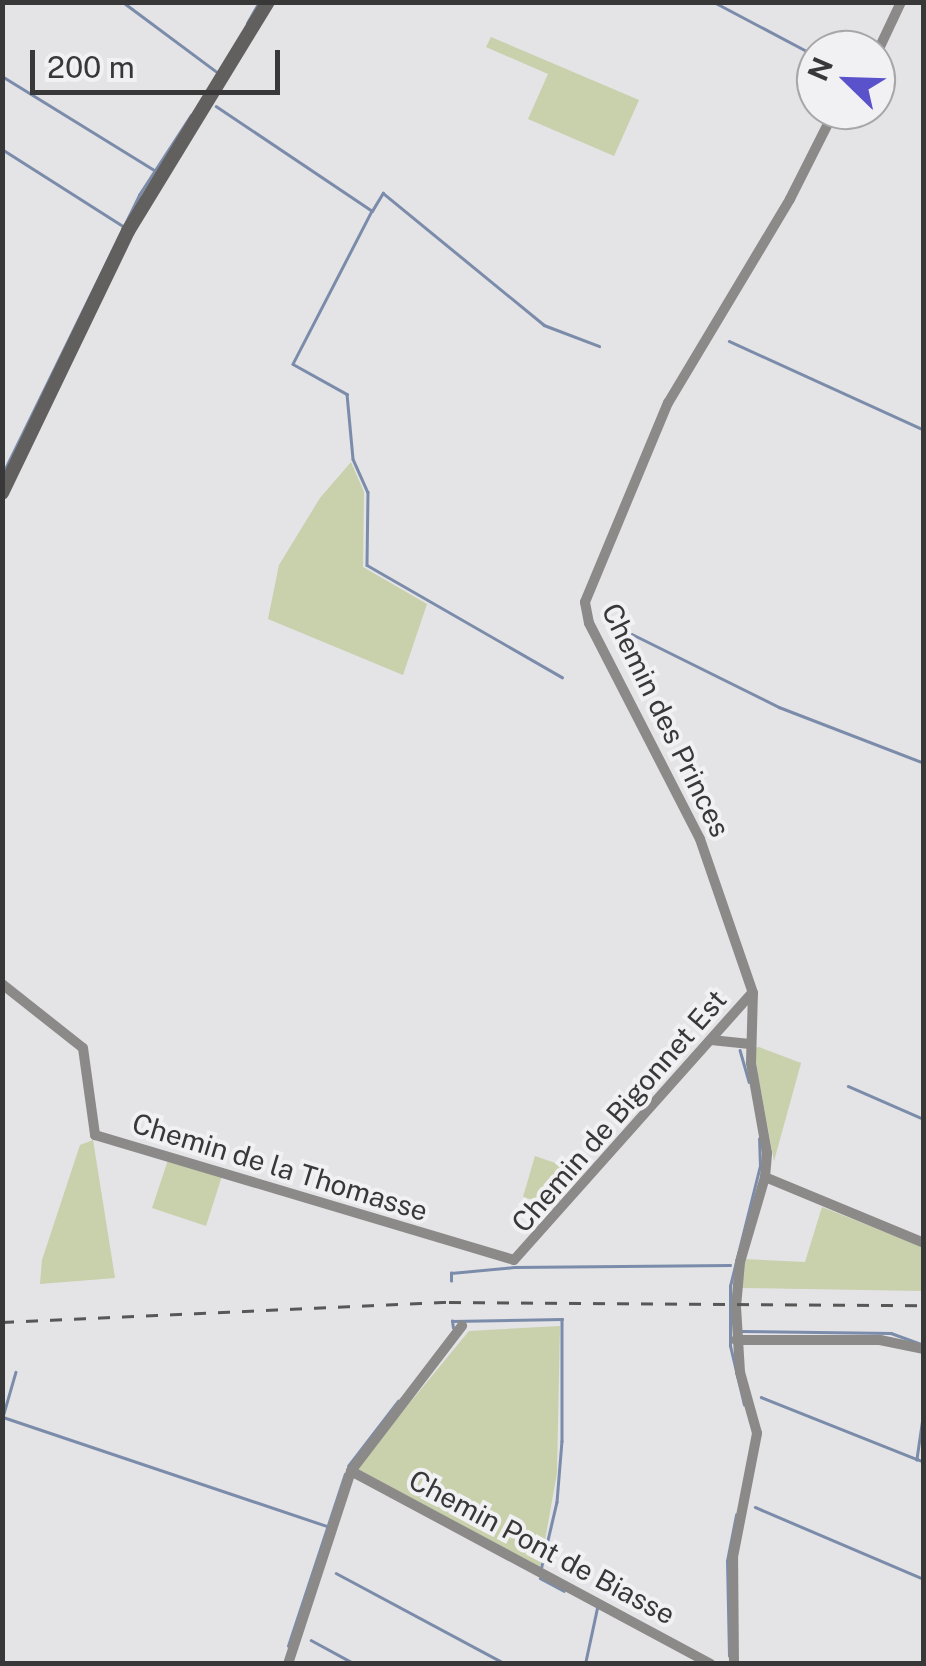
<!DOCTYPE html>
<html>
<head>
<meta charset="utf-8">
<style>
  body { margin:0 }
  #map { position:relative; width:926px; height:1666px; overflow:hidden; background:#e4e3e5; font-family:"Public Sans",sans-serif }
  div>[style] { position:absolute }
  .green>* { inset:0; background:#c8d0ac }
  .stream>* { height:2.5px; margin:-1.25px; padding:0 1.25px; transform-origin:1.25px; border-radius:1.25px; background:#7b8cab }
  .minor>* { height:10px; margin:-5px; padding:0 5px; transform-origin:5px; border-radius:5px; background:#8b8a89 }
  .secondary>* { height:14px; margin:-7px; padding:0 7px; transform-origin:7px; border-radius:7px; background:#61605e }
  .rail>* { height:2.5px; margin-top:-1.25px; transform-origin:0; background:repeating-linear-gradient(90deg,#575758 0 12px,transparent 0 24px) }
  span { translate:-50% -50%; white-space:nowrap; text-align:center; line-height:1.15; -webkit-text-stroke:8px #f1f0f3; paint-order:stroke }
  .street-label { font-size:28px; color:#383839 }
  .frame { position:absolute; inset:0; border:5px solid #383839; pointer-events:none }
  .north { position:absolute; left:796px; top:30px; width:100px; height:100px; box-sizing:border-box; background:#f1f0f3; border:2px solid #a7a6a9; border-radius:50%; rotate:293deg; font-size:28px; font-weight:700; line-height:40px; text-align:center; color:#383839 }
  .north::after { content:''; display:block; margin:auto; width:35px; height:45px; background:#5a52ca; clip-path:polygon(50% 0,100% 100%,50% 72%,0 100%) }
  .scale { position:absolute; left:30px; top:50px; width:250px; height:45px; box-sizing:border-box; border:5px solid #383839; border-top:0; padding-left:12px; font-size:30px; line-height:35px; white-space:nowrap; color:#383839; -webkit-text-stroke:8px #f1f0f3; paint-order:stroke }
</style>
</head>
<body>
<div id="map">
  <div class="green">
    <div style="clip-path:polygon(491px 37px,639px 100px,614px 156px,528px 119px,548px 74px,486px 47px)"></div>
    <div style="clip-path:polygon(351px 462px,364px 492px,363px 567px,427px 604px,403px 675px,268px 619px,279px 565px,320px 498px)"></div>
    <div style="clip-path:polygon(759px 1047px,801px 1063px,774px 1161px,758px 1075px,754px 1048px)"></div>
    <div style="clip-path:polygon(93px 1140px,115px 1278px,40px 1284px,42px 1260px,80px 1145px)"></div>
    <div style="clip-path:polygon(535px 1156px,584px 1173px,554px 1206px,523px 1197px)"></div>
    <div style="clip-path:polygon(168px 1160px,222px 1176px,206px 1226px,152px 1208px)"></div>
    <div style="clip-path:polygon(822px 1207px,923px 1247px,923px 1291px,742px 1288px,744px 1259px,805px 1262px)"></div>
    <div style="clip-path:polygon(560px 1326px,557px 1473px,540px 1568px,356px 1468px,469px 1331px)"></div>
  </div>
  <div class="stream">
    <div style="left:123px;top:2px;width:117px;rotate:36.7deg"></div>
    <div style="left:714px;top:2px;width:115px;rotate:27.9deg"></div>
    <div style="left:247px;top:23px;width:24px;rotate:-60deg"></div>
    <div style="left:2px;top:76px;width:179px;rotate:31.7deg"></div>
    <div style="left:216px;top:106px;width:188px;rotate:33.9deg"></div>
    <div style="left:372px;top:211px;width:21px;rotate:-59deg"></div>
    <div style="left:383px;top:193px;width:208px;rotate:39.3deg"></div>
    <div style="left:544px;top:325px;width:59px;rotate:20.9deg"></div>
    <div style="left:2px;top:149px;width:143px;rotate:32.5deg"></div>
    <div style="left:372px;top:211px;width:172px;rotate:117.3deg"></div>
    <div style="left:293px;top:364px;width:62px;rotate:29.1deg"></div>
    <div style="left:347px;top:394px;width:65px;rotate:84.7deg"></div>
    <div style="left:353px;top:459px;width:36px;rotate:66deg"></div>
    <div style="left:368px;top:492px;width:73px;rotate:90.8deg"></div>
    <div style="left:367px;top:565px;width:225px;rotate:29.9deg"></div>
    <div style="left:729px;top:341px;width:214px;rotate:24.5deg"></div>
    <div style="left:2px;top:475px;width:312px;rotate:-63.9deg"></div>
    <div style="left:139px;top:195px;width:95px;rotate:-57deg"></div>
    <div style="left:632px;top:634px;width:164px;rotate:26.4deg"></div>
    <div style="left:779px;top:707px;width:155px;rotate:21.1deg"></div>
    <div style="left:740px;top:1050px;width:33px;rotate:74deg"></div>
    <div style="left:848px;top:1086px;width:83px;rotate:23.5deg"></div>
    <div style="left:451px;top:1281px;width:8px;rotate:-90deg"></div>
    <div style="left:451px;top:1273px;width:63px;rotate:-5.4deg"></div>
    <div style="left:514px;top:1267px;width:216px;rotate:-0.5deg"></div>
    <div style="left:453px;top:1328px;width:7px;rotate:-98deg"></div>
    <div style="left:452px;top:1321px;width:110px;rotate:-1deg"></div>
    <div style="left:562px;top:1319px;width:122px;rotate:90deg"></div>
    <div style="left:562px;top:1441px;width:61px;rotate:94.7deg"></div>
    <div style="left:557px;top:1502px;width:70px;rotate:103.2deg"></div>
    <div style="left:742px;top:1331px;width:149px;rotate:0.8deg"></div>
    <div style="left:891px;top:1333px;width:33px;rotate:20deg"></div>
    <div style="left:16px;top:1372px;width:47px;rotate:106.1deg"></div>
    <div style="left:3px;top:1417px;width:341px;rotate:18.6deg"></div>
    <div style="left:761px;top:1397px;width:168px;rotate:21.7deg"></div>
    <div style="left:744px;top:1405px;width:61px;rotate:-103.3deg"></div>
    <div style="left:730px;top:1346px;width:60px;rotate:-90deg"></div>
    <div style="left:730px;top:1286px;width:124px;rotate:-76deg"></div>
    <div style="left:760px;top:1166px;width:27px;rotate:-92deg"></div>
    <div style="left:924px;top:1411px;width:49px;rotate:98.3deg"></div>
    <div style="left:917px;top:1459px;width:8px;rotate:23deg"></div>
    <div style="left:348px;top:1466px;width:82px;rotate:-52.4deg"></div>
    <div style="left:755px;top:1507px;width:184px;rotate:23.1deg"></div>
    <div style="left:336px;top:1573px;width:193px;rotate:28.2deg"></div>
    <div style="left:540px;top:1578px;width:27px;rotate:28deg"></div>
    <div style="left:311px;top:1640px;width:50px;rotate:28.6deg"></div>
    <div style="left:288px;top:1646px;width:181px;rotate:-71.7deg"></div>
    <div style="left:729px;top:1656px;width:95px;rotate:-91.2deg"></div>
    <div style="left:727px;top:1561px;width:47px;rotate:-78.9deg"></div>
    <div style="left:585px;top:1664px;width:57px;rotate:-77.9deg"></div>
  </div>
  <div class="minor">
    <div style="left:876px;top:55px;width:59px;rotate:-64.7deg"></div>
    <div style="left:2px;top:984px;width:103px;rotate:38.3deg"></div>
    <div style="left:83px;top:1048px;width:88px;rotate:82.1deg"></div>
    <div style="left:95px;top:1135px;width:437px;rotate:16.6deg"></div>
    <div style="left:514px;top:1260px;width:358px;rotate:-48.3deg"></div>
    <div style="left:711px;top:1040px;width:39px;rotate:6deg"></div>
    <div style="left:765px;top:1177px;width:172px;rotate:22.5deg"></div>
    <div style="left:736px;top:1340px;width:144px"></div>
    <div style="left:880px;top:1340px;width:45px;rotate:11.6deg"></div>
    <div style="left:351px;top:1471px;width:408px;rotate:28.2deg"></div>
    <div style="left:288px;top:1664px;width:203px;rotate:-71.9deg"></div>
    <div style="left:351px;top:1471px;width:183px;rotate:-52.6deg"></div>
    <div style="left:734px;top:1664px;width:107px;rotate:-90.5deg"></div>
    <div style="left:733px;top:1557px;width:126px;rotate:-79deg"></div>
    <div style="left:757px;top:1433px;width:63px;rotate:-105.6deg"></div>
    <div style="left:740px;top:1372px;width:65px;rotate:-93.5deg"></div>
    <div style="left:736px;top:1307px;width:45px;rotate:-84.9deg"></div>
    <div style="left:740px;top:1262px;width:89px;rotate:-73.6deg"></div>
    <div style="left:765px;top:1177px;width:24px;rotate:-85deg"></div>
    <div style="left:767px;top:1153px;width:91px;rotate:-100.1deg"></div>
    <div style="left:751px;top:1063px;width:70px;rotate:-88.4deg"></div>
    <div style="left:753px;top:993px;width:163px;rotate:-109deg"></div>
    <div style="left:700px;top:839px;width:243px;rotate:-117.2deg"></div>
    <div style="left:589px;top:623px;width:21px;rotate:-101deg"></div>
    <div style="left:585px;top:602px;width:216px;rotate:-67.4deg"></div>
    <div style="left:668px;top:403px;width:238px;rotate:-59.1deg"></div>
    <div style="left:790px;top:199px;width:100px;rotate:-63.2deg"></div>
  </div>
  <div class="secondary">
    <div style="left:2px;top:493px;width:291px;rotate:-64.3deg"></div>
    <div style="left:128px;top:231px;width:268px;rotate:-58.6deg"></div>
  </div>
  <div class="rail">
    <div style="left:2px;top:1322px;width:447px;rotate:-2.6deg"></div>
    <div style="left:449px;top:1302px;width:475px;rotate:0.4deg"></div>
  </div>
  <div class="street-label">
    <span style="left:666px;top:720px;rotate:64deg">Chemin des Princes</span>
    <span style="left:619px;top:1111px;rotate:-49deg">Chemin de Bigonnet Est</span>
    <span style="left:280px;top:1167px;rotate:17deg">Chemin de la Thomasse</span>
    <span style="left:542px;top:1547px;rotate:28deg">Chemin Pont de Biasse</span>
  </div>
  <div class="frame"></div>
  <div class="north">N</div>
  <div class="scale">200 m</div>
</div>
</body>
</html>
